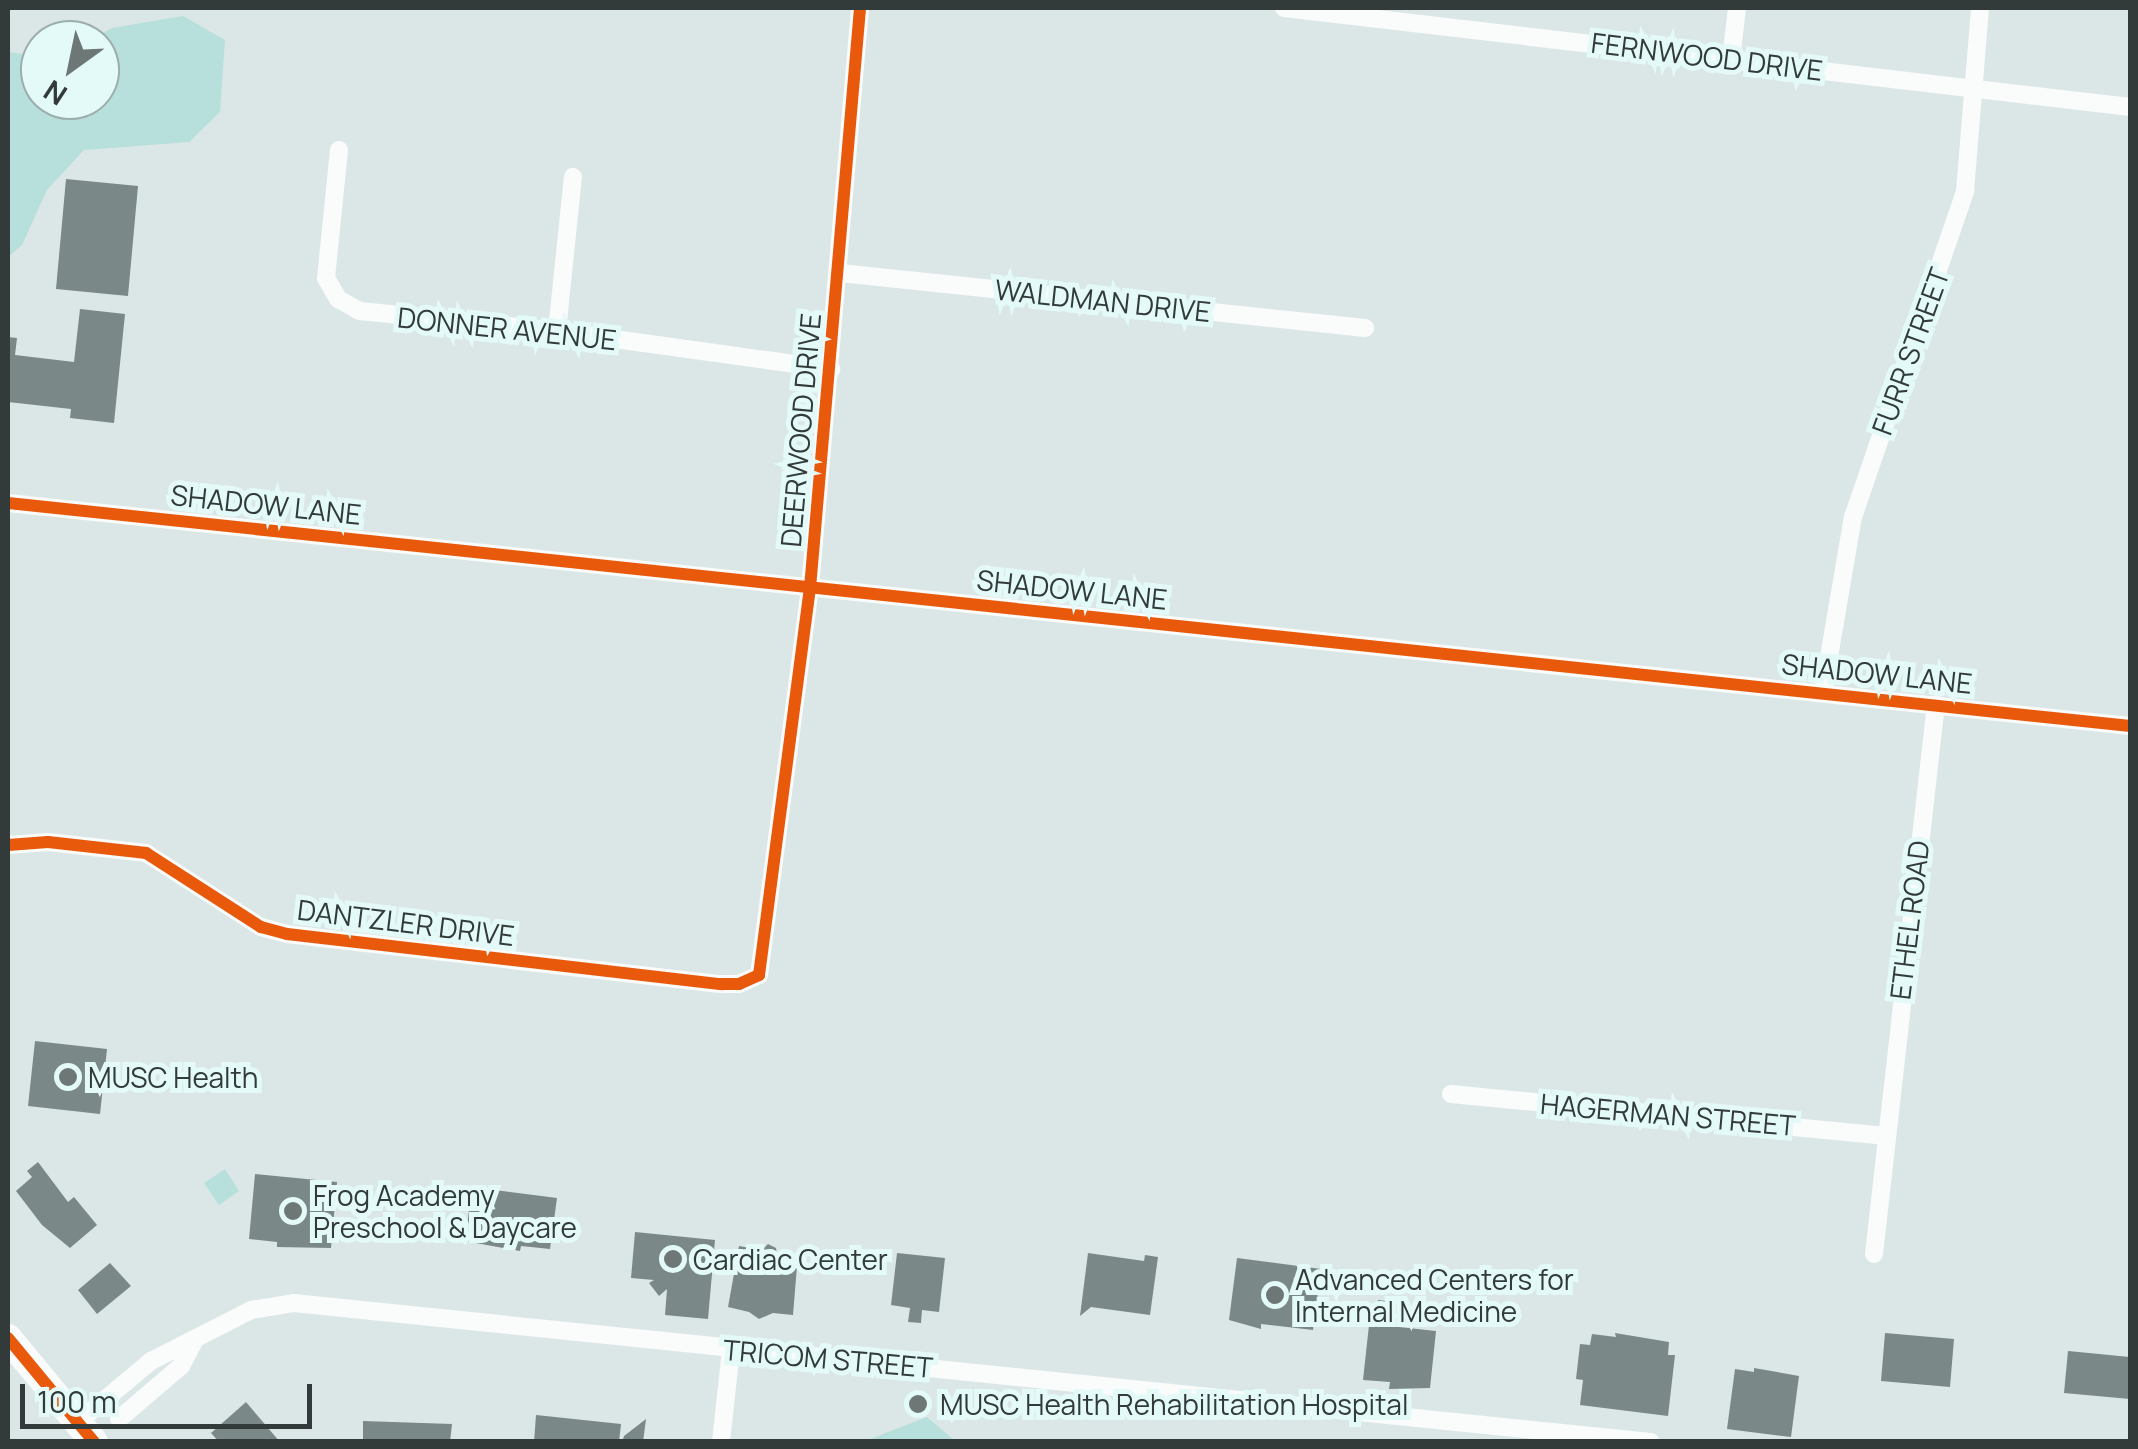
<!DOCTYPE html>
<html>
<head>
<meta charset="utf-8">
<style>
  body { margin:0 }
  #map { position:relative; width:2138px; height:1449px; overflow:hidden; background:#dbe7e6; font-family:Manrope,sans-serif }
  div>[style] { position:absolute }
  .green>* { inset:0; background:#b7dfdc }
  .building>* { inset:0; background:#7a8887 }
  .minor>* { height:18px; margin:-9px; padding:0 9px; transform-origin:9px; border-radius:9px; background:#fafbfb }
  .primary>* { height:28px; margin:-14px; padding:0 14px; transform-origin:14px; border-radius:14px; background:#fafbfb }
  .cycleway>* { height:12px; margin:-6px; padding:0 6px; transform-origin:6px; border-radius:6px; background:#e8590c }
  .dots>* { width:28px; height:28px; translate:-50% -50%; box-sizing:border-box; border:5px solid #e3faf8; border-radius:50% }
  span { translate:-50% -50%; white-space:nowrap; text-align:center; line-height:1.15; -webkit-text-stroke:10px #e3faf8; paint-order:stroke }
  .street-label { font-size:28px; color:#323b3a }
  .poi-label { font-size:28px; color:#323b3a }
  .left { translate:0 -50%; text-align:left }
  .frame { position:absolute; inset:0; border:10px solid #323b3a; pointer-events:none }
  .north { position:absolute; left:20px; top:20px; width:100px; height:100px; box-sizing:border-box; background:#e3faf8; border:2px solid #9caeac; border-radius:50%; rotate:213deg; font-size:28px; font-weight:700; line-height:40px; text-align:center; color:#323b3a }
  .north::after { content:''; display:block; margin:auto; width:35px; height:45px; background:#6d7776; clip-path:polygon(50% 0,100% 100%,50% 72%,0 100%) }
  .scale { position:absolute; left:20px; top:1384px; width:292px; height:45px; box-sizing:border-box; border:5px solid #323b3a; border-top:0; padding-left:12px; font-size:30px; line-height:35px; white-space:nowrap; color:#323b3a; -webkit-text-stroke:8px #e3faf8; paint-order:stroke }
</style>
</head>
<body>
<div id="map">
  <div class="green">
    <div style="clip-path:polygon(183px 16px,225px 40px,220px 112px,189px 142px,84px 150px,47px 190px,22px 245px,8px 257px,8px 52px,40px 56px,40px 100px,100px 100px,100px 40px,89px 40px,112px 28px)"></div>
    <div style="clip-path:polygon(225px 1169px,239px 1191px,219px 1205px,204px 1183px)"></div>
    <div style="clip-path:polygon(927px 1417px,955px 1441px,865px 1441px)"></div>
  </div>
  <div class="building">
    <div style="clip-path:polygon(66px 179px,138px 186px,128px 296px,56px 289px)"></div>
    <div style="clip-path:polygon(80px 309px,125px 314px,114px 423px,70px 418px,71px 409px,8px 402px,8px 337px,17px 338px,15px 355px,74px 362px)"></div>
    <div style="clip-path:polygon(35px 1041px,107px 1049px,100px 1114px,28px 1106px)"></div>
    <div style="clip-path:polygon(38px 1162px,68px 1202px,74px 1197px,97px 1225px,70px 1248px,42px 1225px,16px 1191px,32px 1177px,27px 1171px)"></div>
    <div style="clip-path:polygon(255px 1174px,337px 1182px,331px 1248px,277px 1247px,277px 1242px,249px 1239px)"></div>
    <div style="clip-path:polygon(472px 1187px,557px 1198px,550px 1249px,521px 1246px,520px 1251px,465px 1241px)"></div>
    <div style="clip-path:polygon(635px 1232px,715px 1240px,708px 1319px,665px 1315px,667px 1289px,659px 1296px,649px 1283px,654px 1280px,631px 1278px)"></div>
    <div style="clip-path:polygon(768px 1244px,776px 1248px,777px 1255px,798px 1254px,793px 1315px,773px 1313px,759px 1319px,749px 1312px,728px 1307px,739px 1246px,755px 1249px,757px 1255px)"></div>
    <div style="clip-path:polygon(897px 1253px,945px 1258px,939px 1312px,922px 1310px,921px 1323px,908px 1322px,910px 1308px,891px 1305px)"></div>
    <div style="clip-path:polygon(1088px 1253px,1144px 1261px,1145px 1255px,1158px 1257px,1150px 1315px,1091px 1307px,1080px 1316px)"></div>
    <div style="clip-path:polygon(1237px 1258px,1321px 1269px,1313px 1330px,1261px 1324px,1261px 1329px,1229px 1320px)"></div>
    <div style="clip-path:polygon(110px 1263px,131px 1286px,97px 1314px,78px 1290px)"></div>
    <div style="clip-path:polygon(1378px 1300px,1402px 1303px,1399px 1327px,1436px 1331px,1430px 1388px,1389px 1389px,1390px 1382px,1363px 1380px,1369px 1325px,1375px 1326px)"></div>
    <div style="clip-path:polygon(1615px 1333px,1669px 1342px,1668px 1355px,1675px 1355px,1668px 1416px,1580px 1405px,1583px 1380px,1576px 1379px,1580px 1344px,1590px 1345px,1592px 1334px,1616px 1337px)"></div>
    <div style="clip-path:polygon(1885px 1333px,1954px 1339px,1950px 1387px,1881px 1381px)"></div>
    <div style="clip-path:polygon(2068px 1351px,2130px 1357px,2130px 1399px,2064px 1393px)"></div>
    <div style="clip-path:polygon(1754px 1368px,1799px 1376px,1791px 1437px,1727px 1429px,1735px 1369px,1754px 1372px)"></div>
    <div style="clip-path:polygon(246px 1402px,280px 1442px,219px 1442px,211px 1433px)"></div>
    <div style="clip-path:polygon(536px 1415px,621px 1424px,619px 1442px,534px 1442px)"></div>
    <div style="clip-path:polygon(646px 1419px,643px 1442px,622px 1442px,624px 1436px)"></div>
    <div style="clip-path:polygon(363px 1421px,452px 1424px,450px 1442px,363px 1442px)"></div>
  </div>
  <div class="minor">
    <div style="left:1284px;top:8px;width:852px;rotate:6.67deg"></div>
    <div style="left:1731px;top:59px;width:51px;rotate:-83.3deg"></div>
    <div style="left:339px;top:150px;width:129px;rotate:95.8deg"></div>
    <div style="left:326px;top:278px;width:24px;rotate:60deg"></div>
    <div style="left:338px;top:299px;width:25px;rotate:29deg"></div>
    <div style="left:360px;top:311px;width:198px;rotate:5.8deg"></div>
    <div style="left:557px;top:331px;width:277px;rotate:7.9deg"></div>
    <div style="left:840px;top:273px;width:528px;rotate:5.98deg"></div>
    <div style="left:557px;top:331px;width:155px;rotate:-84.1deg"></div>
    <div style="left:8px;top:503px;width:2134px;rotate:6deg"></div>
    <div style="left:1823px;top:692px;width:178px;rotate:-80.3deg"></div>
    <div style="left:1853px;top:517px;width:345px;rotate:-71deg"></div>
    <div style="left:1965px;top:191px;width:184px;rotate:-85.3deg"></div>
    <div style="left:8px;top:845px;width:40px;rotate:-4.3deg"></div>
    <div style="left:48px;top:842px;width:99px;rotate:6.4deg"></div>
    <div style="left:146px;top:853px;width:137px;rotate:32.8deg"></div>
    <div style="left:261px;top:927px;width:27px;rotate:15deg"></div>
    <div style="left:287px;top:934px;width:438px;rotate:6.6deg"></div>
    <div style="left:722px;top:984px;width:17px"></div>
    <div style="left:739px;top:984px;width:22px;rotate:-24deg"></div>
    <div style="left:759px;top:975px;width:390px;rotate:-82.5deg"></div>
    <div style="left:810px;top:588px;width:582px;rotate:-85.07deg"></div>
    <div style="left:1451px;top:1094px;width:435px;rotate:5.5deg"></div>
    <div style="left:1874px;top:1254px;width:553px;rotate:-83.57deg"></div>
    <div style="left:119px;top:1419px;width:82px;rotate:-40.5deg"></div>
    <div style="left:181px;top:1366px;width:26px;rotate:-62deg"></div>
    <div style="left:78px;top:1422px;width:95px;rotate:-39.9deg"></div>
    <div style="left:151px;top:1361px;width:112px;rotate:-27deg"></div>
    <div style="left:251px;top:1310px;width:44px;rotate:-9.2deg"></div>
    <div style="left:294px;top:1303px;width:1364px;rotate:5.85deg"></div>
    <div style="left:721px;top:1442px;width:93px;rotate:-83.8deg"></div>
  </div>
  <div class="primary">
    <div style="left:8px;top:1338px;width:135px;rotate:50.4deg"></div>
  </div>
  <div class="cycleway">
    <div style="left:8px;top:503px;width:2134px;rotate:6deg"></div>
    <div style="left:8px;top:845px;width:40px;rotate:-4.3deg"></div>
    <div style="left:48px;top:842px;width:99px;rotate:6.4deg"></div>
    <div style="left:146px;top:853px;width:137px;rotate:32.8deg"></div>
    <div style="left:261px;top:927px;width:27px;rotate:15deg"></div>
    <div style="left:287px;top:934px;width:438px;rotate:6.6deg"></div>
    <div style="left:722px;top:984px;width:17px"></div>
    <div style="left:739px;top:984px;width:22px;rotate:-24deg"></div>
    <div style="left:759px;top:975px;width:390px;rotate:-82.5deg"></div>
    <div style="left:810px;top:588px;width:582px;rotate:-85.07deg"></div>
    <div style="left:8px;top:1338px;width:135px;rotate:50.4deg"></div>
  </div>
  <div class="dots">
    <div style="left:68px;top:1077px;background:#6d7776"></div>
    <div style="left:293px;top:1211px;background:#6d7776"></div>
    <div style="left:673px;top:1259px;background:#6d7776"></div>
    <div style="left:1275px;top:1295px;background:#6d7776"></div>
    <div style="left:918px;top:1404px;background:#6d7776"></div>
  </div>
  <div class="street-label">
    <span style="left:1707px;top:56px;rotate:7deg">FERNWOOD DRIVE</span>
    <span style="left:1103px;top:300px;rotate:6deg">WALDMAN DRIVE</span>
    <span style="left:507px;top:328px;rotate:6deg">DONNER AVENUE</span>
    <span style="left:1910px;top:351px;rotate:-70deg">FURR STREET</span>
    <span style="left:800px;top:430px;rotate:-85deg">DEERWOOD DRIVE</span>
    <span style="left:266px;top:504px;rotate:6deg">SHADOW LANE</span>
    <span style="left:1072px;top:589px;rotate:6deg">SHADOW LANE</span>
    <span style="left:1877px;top:673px;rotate:6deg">SHADOW LANE</span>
    <span style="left:1909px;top:920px;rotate:-83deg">ETHEL ROAD</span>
    <span style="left:406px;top:922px;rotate:7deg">DANTZLER DRIVE</span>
    <span style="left:1668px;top:1114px;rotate:5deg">HAGERMAN STREET</span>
    <span style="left:828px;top:1358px;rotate:5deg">TRICOM STREET</span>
  </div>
  <div class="poi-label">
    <span class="left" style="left:88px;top:1077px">MUSC Health</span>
    <span class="left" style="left:313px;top:1211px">Frog Academy<br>Preschool &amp; Daycare</span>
    <span class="left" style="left:693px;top:1259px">Cardiac Center</span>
    <span class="left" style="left:1295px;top:1295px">Advanced Centers for<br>Internal Medicine</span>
    <span class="left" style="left:940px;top:1404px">MUSC Health Rehabilitation Hospital</span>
  </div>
  <div class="frame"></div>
  <div class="north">N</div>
  <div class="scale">100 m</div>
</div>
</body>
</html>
